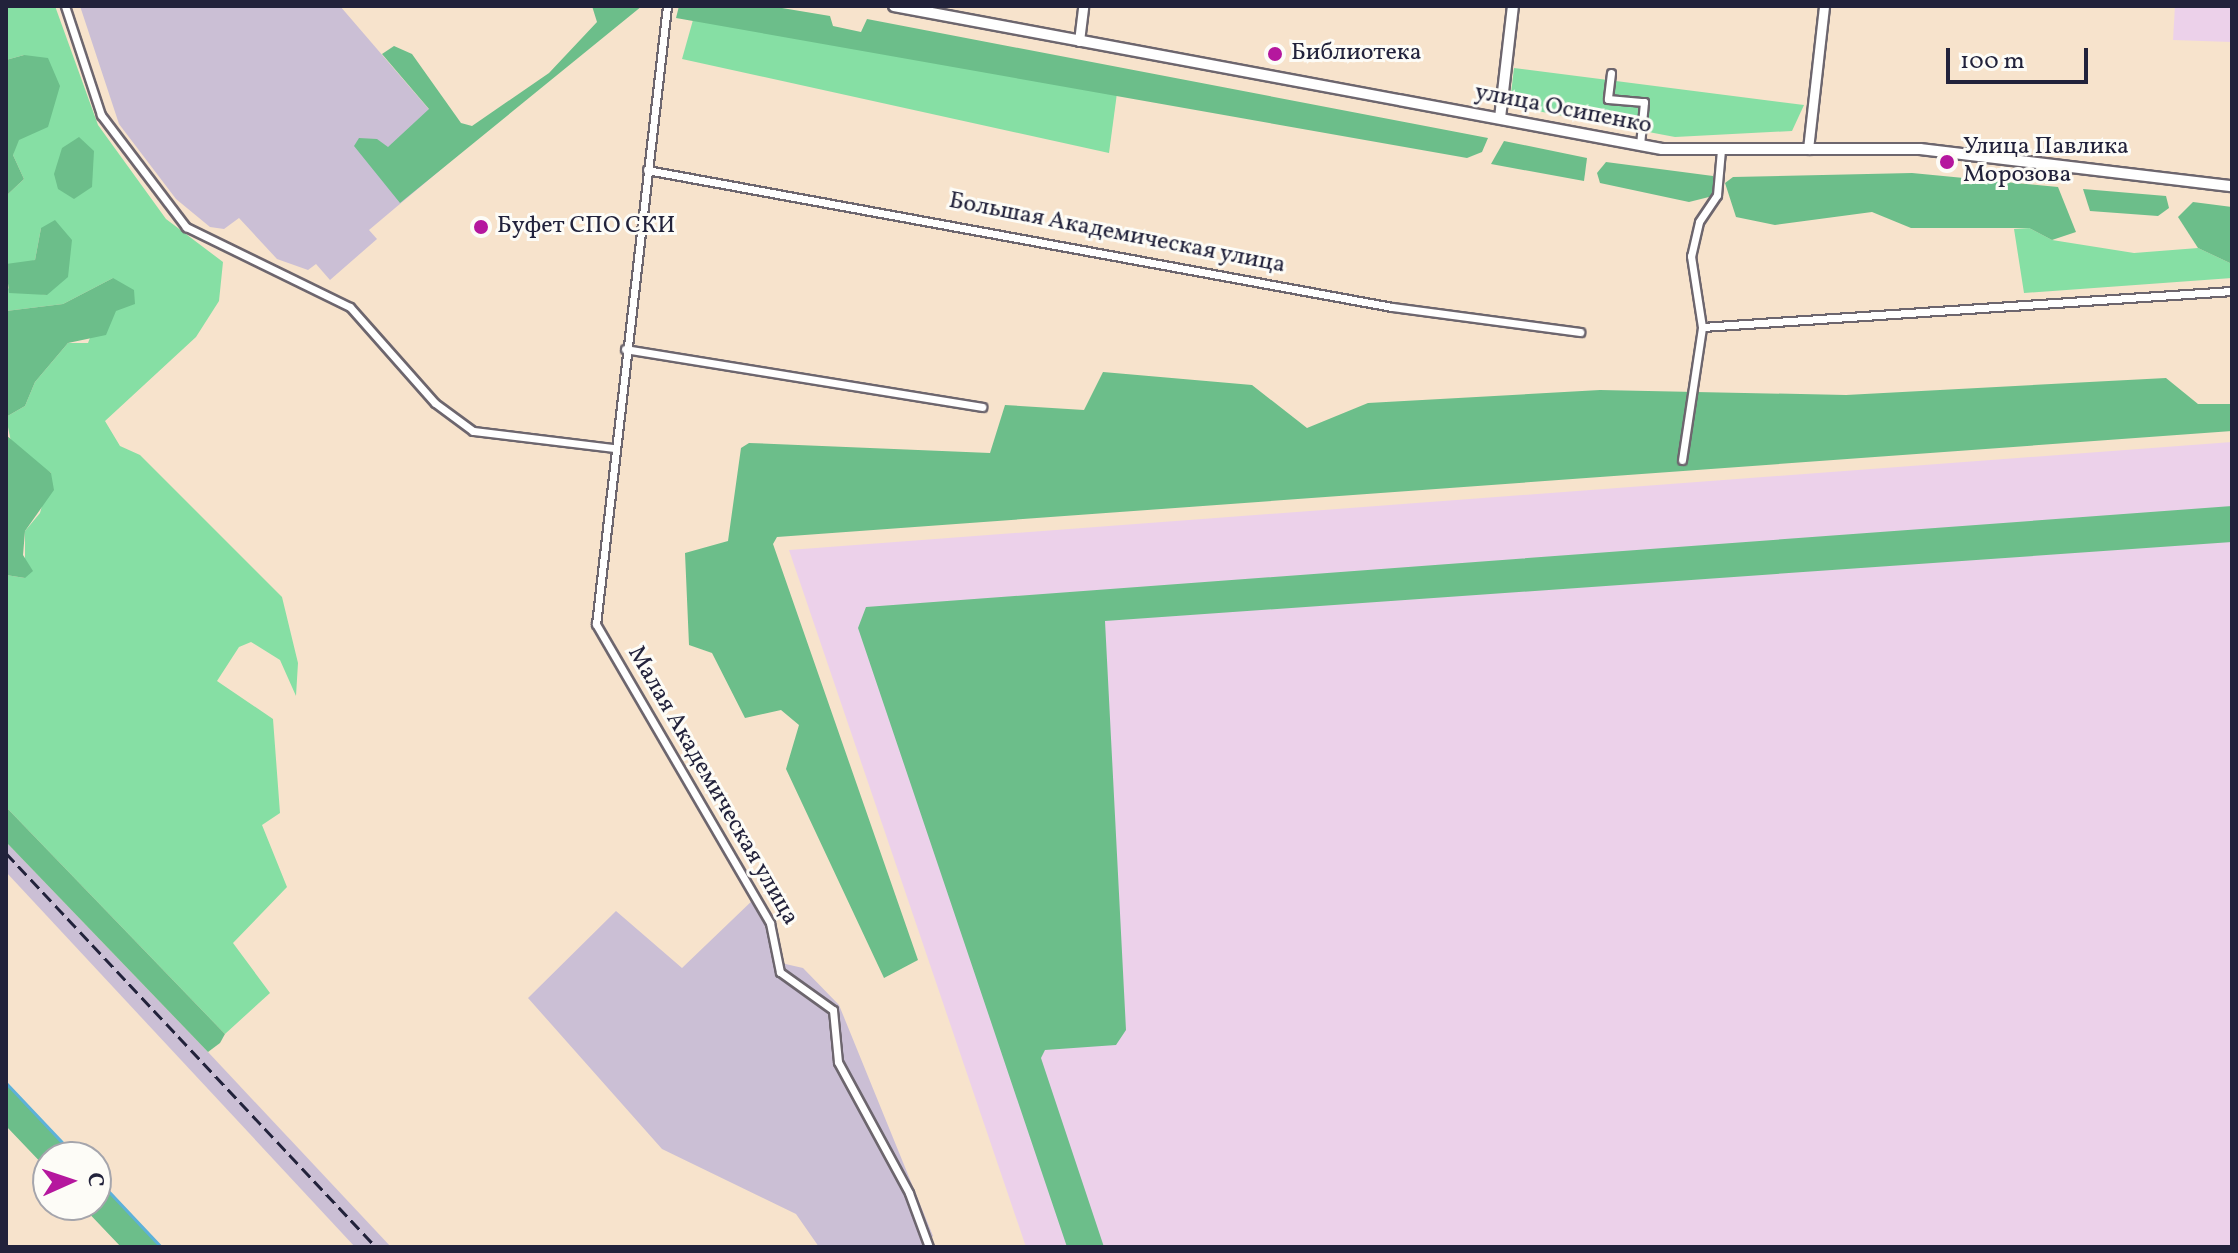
<!DOCTYPE html>
<html>
<head>
<meta charset="utf-8">
<style>
  body { margin:0 }
  #map { position:relative; width:2238px; height:1253px; overflow:hidden; background:#f7e3cc; font-family:Vollkorn,serif }
  div>[style] { position:absolute }
  .built>* { inset:0; background:#ecd1ea }
  .industrial>* { inset:0; background:#cbbfd5 }
  .green>* { inset:0; background:#86dfa4 }
  .forest>* { inset:0; background:#6cbe8a }
  .stream>* { height:3px; margin:-1.5px; padding:0 1.5px; transform-origin:1.5px; border-radius:1.5px; background:#5db1d9 }
  .roads { filter:drop-shadow(2px 0 #6d666e) drop-shadow(-2px 0 #6d666e) drop-shadow(0 2px #6d666e) drop-shadow(0 -2px #6d666e) }
  .minor>* { height:7px; margin:-3.5px; padding:0 3.5px; transform-origin:3.5px; border-radius:3.5px; background:#fff }
  .tertiary>* { height:9px; margin:-4.5px; padding:0 4.5px; transform-origin:4.5px; border-radius:4.5px; background:#fff }
  .secondary>* { height:10px; margin:-5px; padding:0 5px; transform-origin:5px; border-radius:5px; background:#fff }
  .rail>* { height:3px; margin-top:-1.5px; transform-origin:0; background:repeating-linear-gradient(90deg,#22223b 0 12px,transparent 0 18px) }
  .dots>* { width:22px; height:22px; translate:-50% -50%; box-sizing:border-box; border:4px solid #fdfcf7; border-radius:50% }
  span { translate:-50% -50%; white-space:nowrap; text-align:center; line-height:1.15; -webkit-text-stroke:6px #fdfcf7; paint-order:stroke }
  .poi-label { font-size:24px; color:#22223b }
  .left { translate:0 -50%; text-align:left }
  .street-label { font-size:24px; color:#22223b }
  .frame { position:absolute; inset:0; border:8px solid #22223b; pointer-events:none }
  .north { position:absolute; left:32px; top:1141px; width:80px; height:80px; box-sizing:border-box; background:#fdfcf7; border:2px solid #a5a5ac; border-radius:50%; rotate:87deg; font-size:22px; font-weight:700; line-height:32px; text-align:center; color:#22223b }
  .north::after { content:''; display:block; margin:auto; width:28px; height:36px; background:#b5179e; clip-path:polygon(50% 0,100% 100%,50% 72%,0 100%) }
  .scale { position:absolute; left:1946px; top:48px; width:142px; height:36px; box-sizing:border-box; border:4px solid #22223b; border-top:0; padding-left:10px; font-size:24px; line-height:28px; white-space:nowrap; color:#22223b; -webkit-text-stroke:6px #fdfcf7; paint-order:stroke }
</style>
</head>
<body>
<div id="map">
  <div class="built">
    <div style="clip-path:polygon(2175px 6px,2232px 6px,2232px 42px,2173px 40px)"></div>
    <div style="clip-path:polygon(2232px 442px,2232px 1247px,1026px 1247px,789px 550px)"></div>
  </div>
  <div class="industrial">
    <div style="clip-path:polygon(80px 6px,340px 6px,464px 150px,369px 230px,377px 239px,330px 280px,316px 264px,308px 270px,277px 259px,239px 218px,224px 229px,210px 227px,176px 199px,119px 124px)"></div>
    <div style="clip-path:polygon(6px 842px,208px 1052px,391px 1247px,355px 1247px,6px 872px)"></div>
    <div style="clip-path:polygon(756px 897px,781px 963px,803px 968px,839px 1005px,933px 1236px,922px 1247px,819px 1247px,796px 1214px,662px 1149px,528px 998px,616px 911px,682px 968px)"></div>
  </div>
  <div class="green">
    <div style="clip-path:polygon(6px 6px,55px 6px,98px 125px,166px 219px,223px 262px,219px 301px,196px 337px,105px 421px,120px 446px,140px 455px,282px 597px,298px 663px,296px 696px,280px 660px,251px 642px,239px 647px,217px 681px,273px 719px,280px 813px,262px 825px,287px 887px,233px 943px,270px 993px,225px 1034px,6px 807px,6px 575px,25px 578px,25px 531px,40px 513px,51px 473px,12px 447px,6px 417px,25px 406px,35px 382px,68px 343px,88px 343px,113px 278px,63px 304px,6px 311px,6px 288px,47px 295px,41px 228px,35px 260px,18px 268px,6px 264px,6px 196px,24px 179px,13px 155px,24px 55px,6px 60px)"></div>
    <div style="clip-path:polygon(693px 20px,1117px 93px,1109px 153px,682px 59px)"></div>
    <div style="clip-path:polygon(1514px 68px,1804px 105px,1792px 131px,1675px 137px,1516px 107px,1510px 102px)"></div>
    <div style="clip-path:polygon(2029px 228px,2052px 240px,2134px 253px,2198px 248px,2232px 264px,2232px 278px,2024px 293px,2014px 229px)"></div>
  </div>
  <div class="forest">
    <div style="clip-path:polygon(592px 6px,642px 6px,400px 203px,354px 146px,359px 138px,377px 139px,388px 147px,429px 109px,382px 54px,394px 46px,412px 54px,461px 123px,472px 126px,549px 73px,597px 22px)"></div>
    <div style="clip-path:polygon(679px 6px,770px 6px,830px 16px,833px 26px,861px 32px,867px 19px,1488px 138px,1482px 152px,1467px 158px,676px 18px)"></div>
    <div style="clip-path:polygon(24px 55px,48px 58px,60px 86px,48px 127px,19px 140px,13px 155px,24px 179px,6px 196px,6px 60px)"></div>
    <div style="clip-path:polygon(79px 137px,94px 151px,92px 187px,74px 199px,58px 189px,54px 174px,62px 148px)"></div>
    <div style="clip-path:polygon(1504px 141px,1587px 158px,1584px 181px,1491px 164px)"></div>
    <div style="clip-path:polygon(1606px 162px,1713px 176px,1713px 196px,1689px 202px,1600px 183px,1597px 173px)"></div>
    <div style="clip-path:polygon(1912px 173px,2058px 187px,2076px 232px,2052px 240px,2029px 228px,1911px 228px,1872px 212px,1775px 225px,1736px 217px,1725px 183px,1733px 177px)"></div>
    <div style="clip-path:polygon(2083px 189px,2166px 196px,2169px 208px,2158px 216px,2090px 211px)"></div>
    <div style="clip-path:polygon(2193px 202px,2232px 207px,2232px 264px,2198px 248px,2178px 217px)"></div>
    <div style="clip-path:polygon(55px 220px,72px 240px,68px 277px,47px 295px,9px 293px,6px 264px,35px 260px,41px 228px)"></div>
    <div style="clip-path:polygon(113px 278px,134px 290px,135px 304px,116px 311px,106px 335px,68px 343px,35px 382px,25px 406px,6px 417px,6px 311px,63px 304px)"></div>
    <div style="clip-path:polygon(1103px 372px,1252px 385px,1307px 428px,1368px 403px,1600px 390px,1846px 395px,2166px 378px,2198px 404px,2232px 404px,2232px 431px,777px 537px,773px 544px,918px 960px,884px 978px,786px 769px,799px 725px,781px 710px,745px 718px,712px 653px,689px 645px,685px 553px,728px 541px,741px 448px,749px 443px,990px 453px,1005px 405px,1084px 410px)"></div>
    <div style="clip-path:polygon(6px 435px,51px 473px,54px 490px,25px 531px,23px 555px,33px 571px,25px 578px,6px 575px)"></div>
    <div style="clip-path:polygon(2232px 506px,2232px 542px,1105px 621px,1126px 1030px,1116px 1045px,1045px 1050px,1041px 1058px,1104px 1247px,1067px 1247px,858px 628px,866px 607px)"></div>
    <div style="clip-path:polygon(6px 807px,225px 1034px,220px 1043px,208px 1052px,6px 842px)"></div>
    <div style="clip-path:polygon(6px 1083px,76px 1157px,48px 1157px,48px 1170px,6px 1126px)"></div>
    <div style="clip-path:polygon(96px 1178px,162px 1247px,121px 1247px,81px 1205px,96px 1205px)"></div>
  </div>
  <div class="stream">
    <div style="left:6px;top:1083px;width:102px;rotate:46.6deg"></div>
    <div style="left:96px;top:1178px;width:95px;rotate:46.7deg"></div>
  </div>
  <div class="roads">
    <div class="minor">
      <div style="left:65px;top:6px;width:115px;rotate:71.7deg"></div>
      <div style="left:101px;top:115px;width:141px;rotate:52.8deg"></div>
      <div style="left:186px;top:227px;width:182px;rotate:26deg"></div>
      <div style="left:350px;top:307px;width:128px;rotate:48.5deg"></div>
      <div style="left:435px;top:403px;width:47px;rotate:36.4deg"></div>
      <div style="left:473px;top:431px;width:141px;rotate:6.9deg"></div>
      <div style="left:667px;top:6px;width:622px;rotate:96.55deg"></div>
      <div style="left:596px;top:624px;width:346px;rotate:59.8deg"></div>
      <div style="left:770px;top:923px;width:50px;rotate:78.5deg"></div>
      <div style="left:780px;top:972px;width:65px;rotate:35.6deg"></div>
      <div style="left:833px;top:1010px;width:52px;rotate:84.5deg"></div>
      <div style="left:838px;top:1062px;width:149px;rotate:61.5deg"></div>
      <div style="left:909px;top:1193px;width:58px;rotate:69.7deg"></div>
      <div style="left:1611px;top:73px;width:26px;rotate:97deg"></div>
      <div style="left:1608px;top:99px;width:36px;rotate:5deg"></div>
      <div style="left:1644px;top:102px;width:43px;rotate:95.3deg"></div>
      <div style="left:1721px;top:150px;width:45px;rotate:95.1deg"></div>
      <div style="left:1717px;top:195px;width:32px;rotate:124deg"></div>
      <div style="left:1699px;top:222px;width:35px;rotate:103deg"></div>
      <div style="left:1691px;top:256px;width:72px;rotate:81.2deg"></div>
      <div style="left:1702px;top:327px;width:531px;rotate:-3.89deg"></div>
      <div style="left:647px;top:170px;width:757px;rotate:10.42deg"></div>
      <div style="left:1392px;top:307px;width:190px;rotate:7.6deg"></div>
      <div style="left:625px;top:349px;width:362px;rotate:9.2deg"></div>
      <div style="left:1682px;top:460px;width:134px;rotate:-81.4deg"></div>
    </div>
    <div class="tertiary">
      <div style="left:1079px;top:41px;width:35px;rotate:-83deg"></div>
      <div style="left:1808px;top:149px;width:144px;rotate:-83.6deg"></div>
    </div>
    <div class="secondary">
      <div style="left:894px;top:6px;width:781px;rotate:10.55deg"></div>
      <div style="left:1662px;top:149px;width:258px"></div>
      <div style="left:1920px;top:149px;width:314px;rotate:6.8deg"></div>
      <div style="left:1500px;top:118px;width:113px;rotate:-83.4deg"></div>
    </div>
  </div>
  <div class="rail">
    <div style="left:6px;top:853px;width:540px;rotate:46.8deg"></div>
  </div>
  <div class="dots">
    <div style="left:1275px;top:54px;background:#b5179e"></div>
    <div style="left:1947px;top:162px;background:#b5179e"></div>
    <div style="left:481px;top:227px;background:#b5179e"></div>
  </div>
  <div class="poi-label">
    <span class="left" style="left:1291px;top:54px">Библиотека</span>
    <span class="left" style="left:1963px;top:162px">Улица Павлика<br>Морозова</span>
    <span class="left" style="left:497px;top:227px">Буфет СПО СКИ</span>
  </div>
  <div class="street-label">
    <span style="left:1563px;top:110px;rotate:11deg">улица Осипенко</span>
    <span style="left:1117px;top:234px;rotate:11deg">Большая Академическая улица</span>
    <span style="left:712px;top:786px;rotate:60deg">Малая Академическая улица</span>
  </div>
  <div class="frame"></div>
  <div class="north">С</div>
  <div class="scale">100 m</div>
</div>
</body>
</html>
